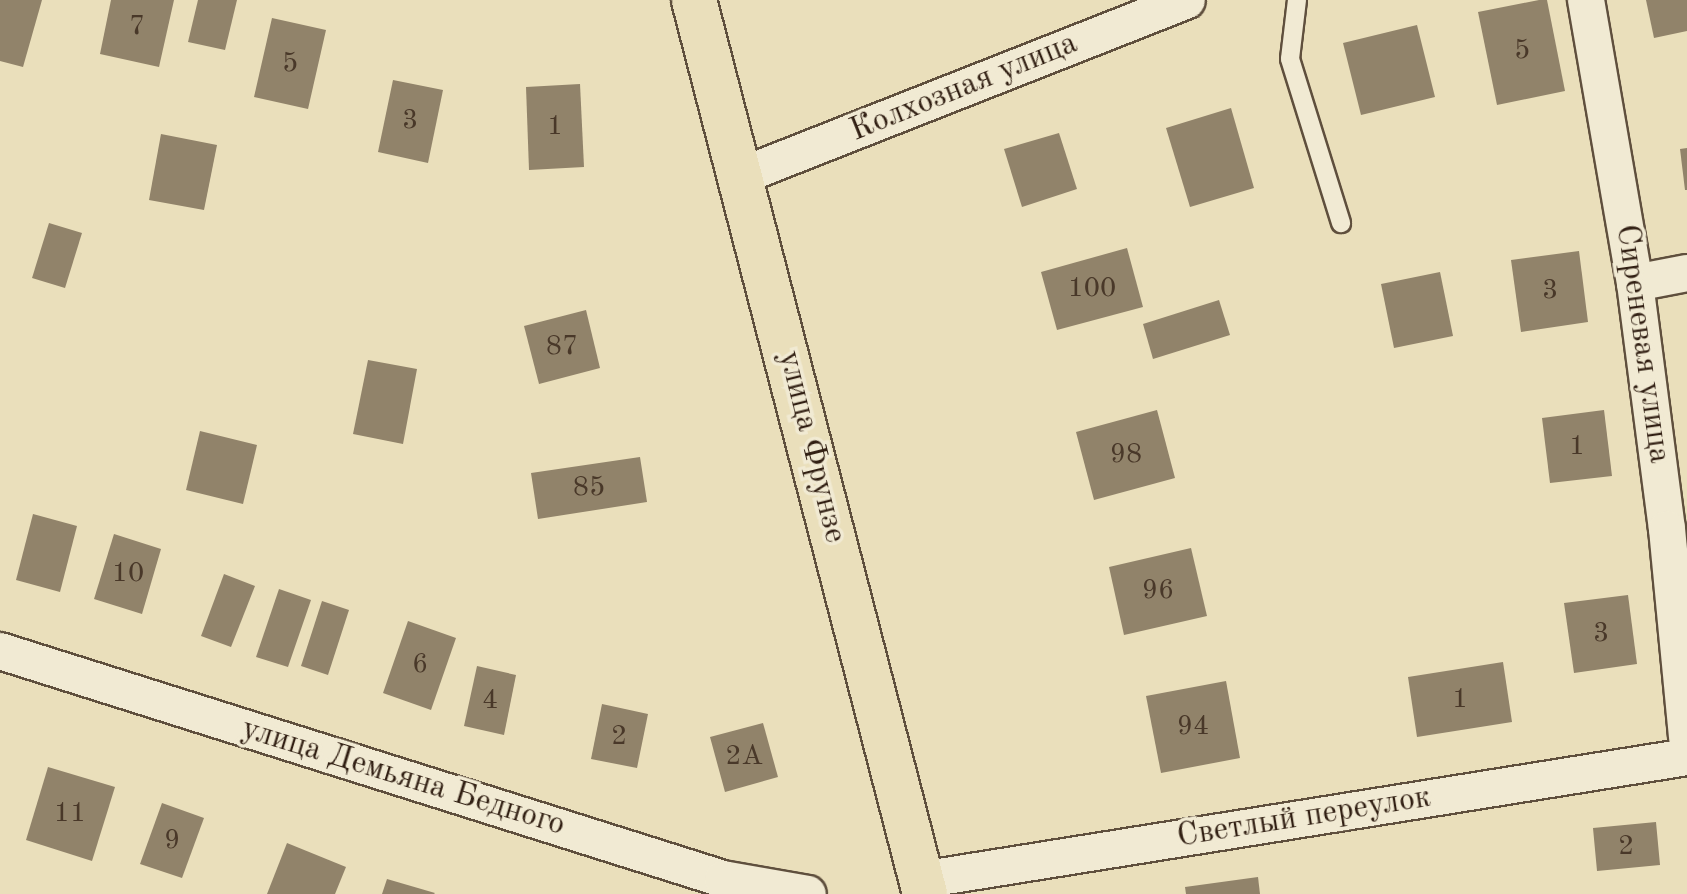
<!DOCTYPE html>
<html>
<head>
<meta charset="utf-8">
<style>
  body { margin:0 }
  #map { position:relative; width:1687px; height:894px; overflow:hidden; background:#eadfbb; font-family:"Old Standard TT",serif }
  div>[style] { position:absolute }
  .building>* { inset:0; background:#91836a }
  .roads { filter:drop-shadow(2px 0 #5f4f3d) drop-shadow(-2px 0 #5f4f3d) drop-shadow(0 2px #5f4f3d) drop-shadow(0 -2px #5f4f3d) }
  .service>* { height:18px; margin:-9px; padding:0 9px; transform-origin:9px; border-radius:9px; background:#f1ead3 }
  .minor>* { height:36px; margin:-18px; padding:0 18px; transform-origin:18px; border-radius:18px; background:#f1ead3 }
  .primary>* { height:44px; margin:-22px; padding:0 22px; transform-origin:22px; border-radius:22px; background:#eadfbb }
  span { translate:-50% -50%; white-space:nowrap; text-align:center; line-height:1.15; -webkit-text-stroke:7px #f1ead3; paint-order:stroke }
  .number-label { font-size:28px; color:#493829 }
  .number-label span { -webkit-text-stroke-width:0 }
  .street-label { font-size:32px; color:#311f13 }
</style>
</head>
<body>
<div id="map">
  <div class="building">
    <div style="clip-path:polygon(0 0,42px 0,23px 67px,0 61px)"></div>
    <div style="clip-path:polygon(111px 0,174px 0,159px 67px,100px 54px)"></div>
    <div style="clip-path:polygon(198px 0,237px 0,225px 50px,188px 42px)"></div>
    <div style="clip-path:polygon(1539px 0,1547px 0,1565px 91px,1497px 105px,1478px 12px)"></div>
    <div style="clip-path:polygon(1646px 0,1687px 0,1687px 31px,1654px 38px)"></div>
    <div style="clip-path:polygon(272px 18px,326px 30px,308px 109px,254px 97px)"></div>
    <div style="clip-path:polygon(1417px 25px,1435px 97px,1361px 115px,1343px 43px)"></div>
    <div style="clip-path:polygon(393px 80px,443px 90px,428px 163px,378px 152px)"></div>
    <div style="clip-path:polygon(580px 84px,584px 167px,529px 170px,526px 87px)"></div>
    <div style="clip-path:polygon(1231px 108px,1254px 188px,1190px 207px,1166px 128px)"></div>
    <div style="clip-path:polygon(1059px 133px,1077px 189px,1022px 207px,1004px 149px)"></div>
    <div style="clip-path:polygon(161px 134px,217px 145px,204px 210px,149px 200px)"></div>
    <div style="clip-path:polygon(1687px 148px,1687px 190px,1685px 190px,1680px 149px)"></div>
    <div style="clip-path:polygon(49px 223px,82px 233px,65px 288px,32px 278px)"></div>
    <div style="clip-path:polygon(1127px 248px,1143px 307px,1057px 330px,1041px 272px)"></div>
    <div style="clip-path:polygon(1579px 251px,1588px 322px,1521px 332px,1511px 260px)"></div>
    <div style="clip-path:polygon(1440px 272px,1453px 336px,1394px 348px,1381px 284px)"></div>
    <div style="clip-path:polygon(1219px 300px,1230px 335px,1153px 359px,1143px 324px)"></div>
    <div style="clip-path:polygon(586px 310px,600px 368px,539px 384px,524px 326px)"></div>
    <div style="clip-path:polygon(368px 360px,417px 369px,403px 444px,353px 434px)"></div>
    <div style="clip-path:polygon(1157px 410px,1175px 478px,1094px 500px,1076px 432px)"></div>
    <div style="clip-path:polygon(1604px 410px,1612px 476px,1550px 483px,1542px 418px)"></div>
    <div style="clip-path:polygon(200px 431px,257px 445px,243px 504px,186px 490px)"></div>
    <div style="clip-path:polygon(640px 457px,647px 502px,538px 519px,531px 473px)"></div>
    <div style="clip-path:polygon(33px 514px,77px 526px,60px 592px,16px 580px)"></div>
    <div style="clip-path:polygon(114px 534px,161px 549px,142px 614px,94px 599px)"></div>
    <div style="clip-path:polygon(1191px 548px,1207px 616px,1124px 635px,1109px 567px)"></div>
    <div style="clip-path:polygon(224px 574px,255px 586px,231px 647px,201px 636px)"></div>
    <div style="clip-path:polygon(279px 589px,311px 600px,288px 667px,256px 657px)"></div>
    <div style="clip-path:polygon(1628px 595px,1637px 664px,1574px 673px,1564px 603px)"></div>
    <div style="clip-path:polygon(322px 601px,349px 610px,328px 675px,301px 666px)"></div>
    <div style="clip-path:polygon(408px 621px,456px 638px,431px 710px,383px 693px)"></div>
    <div style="clip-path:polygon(1503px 662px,1512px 722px,1417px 737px,1408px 677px)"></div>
    <div style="clip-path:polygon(477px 666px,516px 675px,504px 735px,464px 726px)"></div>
    <div style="clip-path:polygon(1226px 681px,1240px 758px,1161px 773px,1146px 696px)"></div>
    <div style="clip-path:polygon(602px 704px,648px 714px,637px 768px,591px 759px)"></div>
    <div style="clip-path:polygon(763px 723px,778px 777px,725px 792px,710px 737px)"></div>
    <div style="clip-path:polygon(48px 767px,115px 787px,92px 861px,26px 840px)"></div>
    <div style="clip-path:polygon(162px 803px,204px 818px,182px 878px,140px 864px)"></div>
    <div style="clip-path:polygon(1656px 822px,1660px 865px,1597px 871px,1593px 828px)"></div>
    <div style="clip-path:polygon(287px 843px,346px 867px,335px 894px,267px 894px)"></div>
    <div style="clip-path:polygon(1258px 877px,1260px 894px,1186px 894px,1185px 887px)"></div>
    <div style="clip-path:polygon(387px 879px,435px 893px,434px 894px,382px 894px)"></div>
  </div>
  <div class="roads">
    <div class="service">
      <div style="left:1297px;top:0;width:59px;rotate:96.8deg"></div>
      <div style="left:1290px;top:59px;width:172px;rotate:72.7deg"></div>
    </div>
    <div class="minor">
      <div style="left:1586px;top:0;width:287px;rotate:80.2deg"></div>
      <div style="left:1635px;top:283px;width:248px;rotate:82.6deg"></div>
      <div style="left:1667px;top:529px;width:210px;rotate:84.5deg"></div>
      <div style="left:741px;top:176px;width:479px;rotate:-21.5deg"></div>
      <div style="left:1635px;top:283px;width:53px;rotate:-10.9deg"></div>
      <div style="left:0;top:651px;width:758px;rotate:17.5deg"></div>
      <div style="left:723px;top:879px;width:86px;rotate:10deg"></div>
      <div style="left:921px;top:880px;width:776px;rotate:-9.12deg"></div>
    </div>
    <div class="primary">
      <div style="left:694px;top:0;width:923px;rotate:75.51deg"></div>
    </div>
  </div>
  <div class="number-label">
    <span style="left:137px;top:27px">7</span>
    <span style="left:1522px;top:51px">5</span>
    <span style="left:290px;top:64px">5</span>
    <span style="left:410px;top:121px">3</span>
    <span style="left:555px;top:127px">1</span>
    <span style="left:1092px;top:289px">100</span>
    <span style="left:1550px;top:291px">3</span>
    <span style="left:562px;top:347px">87</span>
    <span style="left:1577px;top:447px">1</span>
    <span style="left:1126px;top:455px">98</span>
    <span style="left:589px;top:488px">85</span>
    <span style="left:128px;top:574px">10</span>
    <span style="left:1158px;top:591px">96</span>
    <span style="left:1601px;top:634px">3</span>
    <span style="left:420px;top:665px">6</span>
    <span style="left:1460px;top:700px">1</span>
    <span style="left:490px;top:701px">4</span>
    <span style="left:1193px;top:727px">94</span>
    <span style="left:619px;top:737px">2</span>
    <span style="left:744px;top:757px">2А</span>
    <span style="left:70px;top:814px">11</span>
    <span style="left:172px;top:841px">9</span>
    <span style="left:1626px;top:847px">2</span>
  </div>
  <div class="street-label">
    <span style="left:964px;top:88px;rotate:-22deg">Колхозная улица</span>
    <span style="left:1642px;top:344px;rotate:82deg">Сиреневая улица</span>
    <span style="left:811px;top:447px;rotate:76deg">улица Фрунзе</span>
    <span style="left:403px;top:778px;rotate:17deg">улица Демьяна Бедного</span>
    <span style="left:1304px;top:818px;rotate:-9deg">Светлый переулок</span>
  </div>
</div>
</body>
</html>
